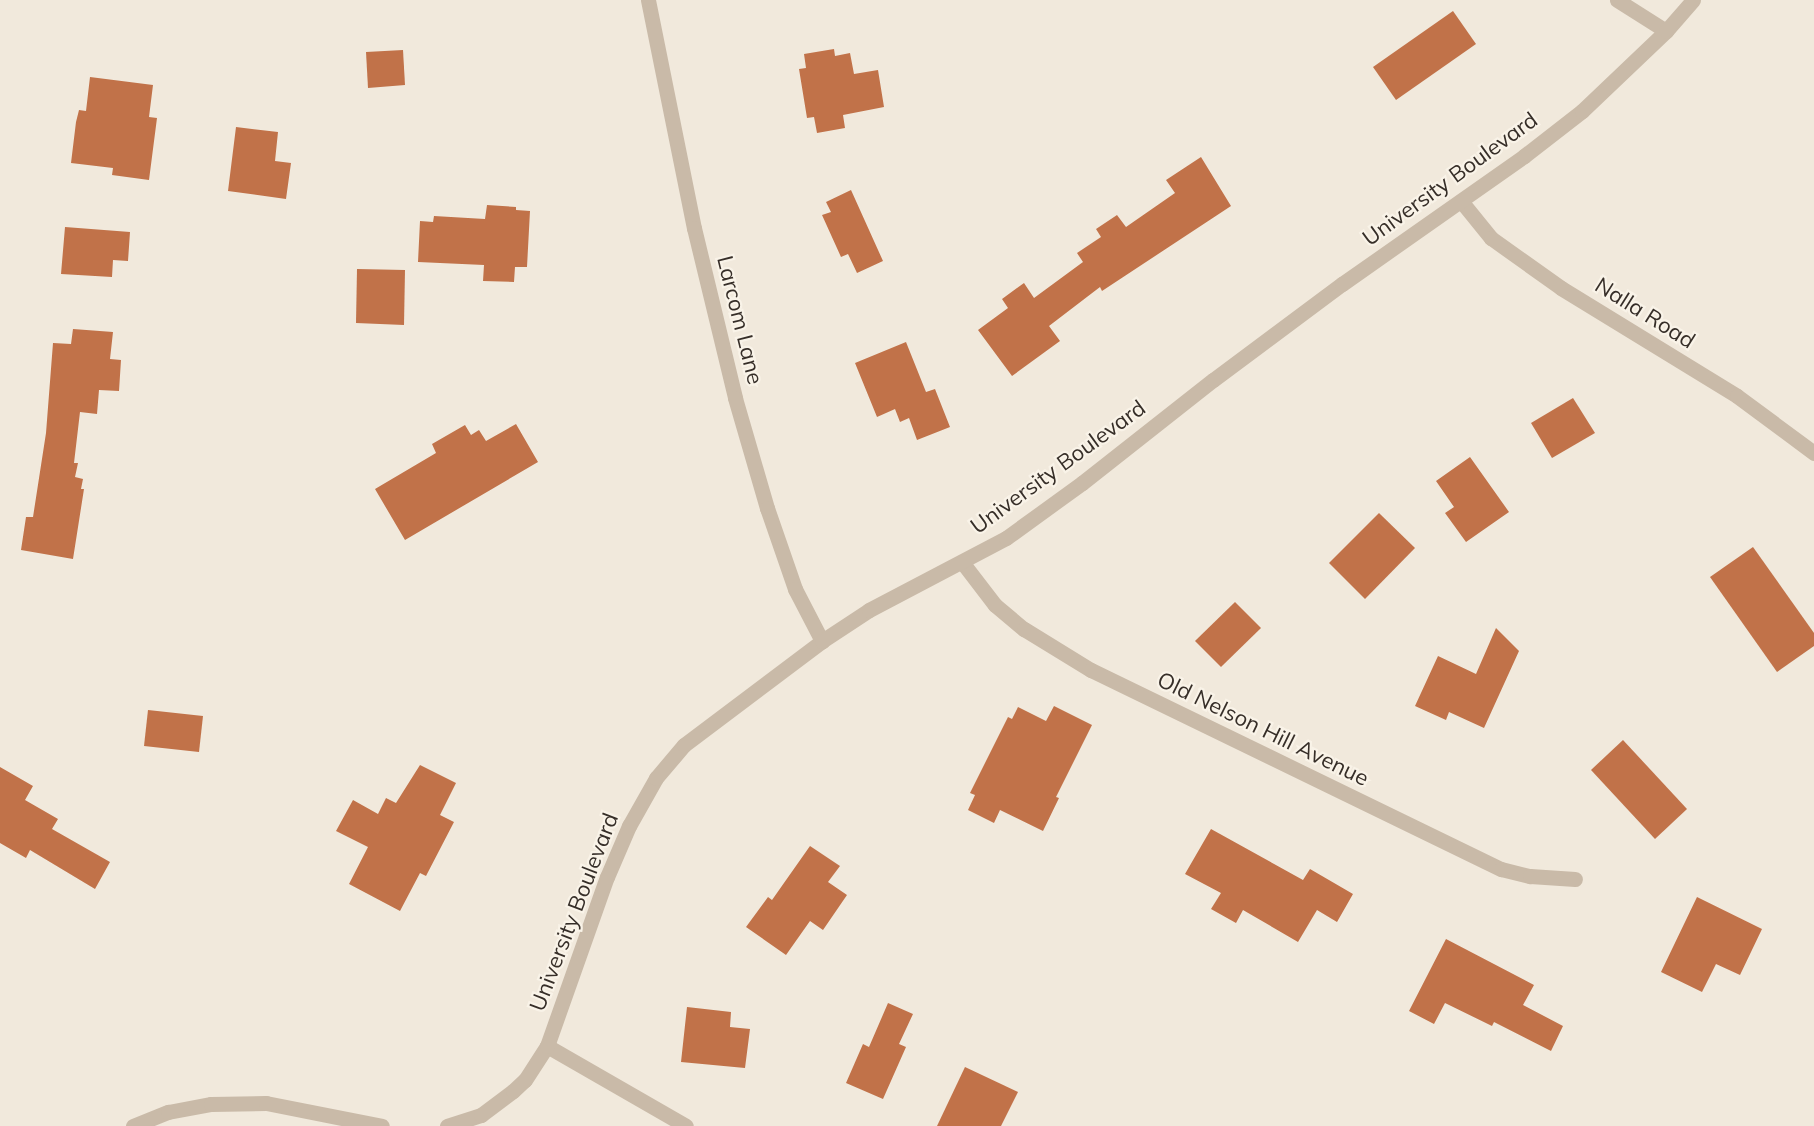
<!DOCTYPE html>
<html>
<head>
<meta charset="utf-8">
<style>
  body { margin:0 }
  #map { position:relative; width:1814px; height:1126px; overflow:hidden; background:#f1e9dc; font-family:Mulish,sans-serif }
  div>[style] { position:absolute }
  .building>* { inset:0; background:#c17249 }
  .minor>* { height:15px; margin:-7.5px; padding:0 7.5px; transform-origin:7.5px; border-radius:7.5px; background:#c9baa8 }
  span { translate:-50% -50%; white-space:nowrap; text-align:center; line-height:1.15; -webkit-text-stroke:4.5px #f9f3e8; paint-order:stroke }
  .street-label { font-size:22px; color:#362e28 }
</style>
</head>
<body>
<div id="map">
  <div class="building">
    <div style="clip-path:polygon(1453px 11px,1476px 44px,1396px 100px,1373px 67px)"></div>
    <div style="clip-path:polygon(834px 49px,835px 56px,850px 53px,854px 74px,878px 70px,884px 107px,843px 115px,845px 128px,817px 133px,814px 117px,807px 118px,799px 69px,806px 68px,804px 54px)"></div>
    <div style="clip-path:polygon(403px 50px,405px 85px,368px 88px,366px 52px)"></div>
    <div style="clip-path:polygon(90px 77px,153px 85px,149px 117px,157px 118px,149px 180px,112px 175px,113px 168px,71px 163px,76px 122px,79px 110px,86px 111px)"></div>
    <div style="clip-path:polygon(236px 127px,278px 132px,275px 161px,291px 163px,286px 199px,228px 191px)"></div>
    <div style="clip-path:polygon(1201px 157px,1231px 206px,1102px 291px,1100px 287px,1049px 326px,1060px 341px,1012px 376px,978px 330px,1008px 308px,1002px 299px,1024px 283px,1034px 298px,1083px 262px,1077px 253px,1101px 237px,1096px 229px,1117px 215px,1126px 227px,1175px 193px,1166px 180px)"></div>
    <div style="clip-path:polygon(851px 190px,883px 261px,857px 273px,848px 254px,841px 257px,822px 215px,831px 212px,826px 202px)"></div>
    <div style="clip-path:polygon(487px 205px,516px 207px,516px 210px,530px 211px,527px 267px,515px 267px,514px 282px,483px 281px,484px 265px,418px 262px,420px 221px,433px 222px,434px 216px,485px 219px)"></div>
    <div style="clip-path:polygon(65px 227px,130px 232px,128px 261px,113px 260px,112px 277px,61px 274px)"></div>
    <div style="clip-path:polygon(357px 269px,405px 270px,404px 325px,356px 323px)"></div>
    <div style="clip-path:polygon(73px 329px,113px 332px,110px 359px,121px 360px,119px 391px,99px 390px,97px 414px,80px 412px,74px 463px,78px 463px,75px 477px,83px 479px,81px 489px,84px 489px,73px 559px,21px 550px,26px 517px,33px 517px,46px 433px,53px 343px,71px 344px)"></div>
    <div style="clip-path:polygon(906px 342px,926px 392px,935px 389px,950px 427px,917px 440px,909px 418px,900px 422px,895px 409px,877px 417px,855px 363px)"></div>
    <div style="clip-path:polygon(1573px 398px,1595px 433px,1552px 458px,1531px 423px)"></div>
    <div style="clip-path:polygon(516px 424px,538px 462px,405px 540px,375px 489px,436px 453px,432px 444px,465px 425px,471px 435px,479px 430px,486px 441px)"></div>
    <div style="clip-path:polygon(1470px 457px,1509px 512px,1466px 542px,1445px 513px,1454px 507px,1436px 481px)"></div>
    <div style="clip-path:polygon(1379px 513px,1415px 548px,1365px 599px,1329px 563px)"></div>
    <div style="clip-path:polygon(1753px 547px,1814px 633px,1814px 646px,1777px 672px,1710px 577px)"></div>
    <div style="clip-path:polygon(1235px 602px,1261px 628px,1221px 667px,1195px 641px)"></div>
    <div style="clip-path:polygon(1496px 628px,1519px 651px,1484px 728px,1449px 712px,1446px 720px,1415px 706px,1438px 656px,1476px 674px)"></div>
    <div style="clip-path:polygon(1054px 706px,1092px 725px,1056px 797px,1059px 798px,1043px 831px,1000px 810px,994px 823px,968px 810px,975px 795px,970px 793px,1008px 717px,1012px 719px,1018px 707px,1046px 721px)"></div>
    <div style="clip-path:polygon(148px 710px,203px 716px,199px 752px,144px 746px)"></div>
    <div style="clip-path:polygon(1623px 740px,1687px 809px,1655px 839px,1591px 770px)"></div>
    <div style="clip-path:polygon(420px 765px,456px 783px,440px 815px,454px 822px,426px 876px,420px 873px,400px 911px,349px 884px,368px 847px,336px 831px,353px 800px,378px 814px,386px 798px,396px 803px)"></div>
    <div style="clip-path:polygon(0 767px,33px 786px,25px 800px,58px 819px,52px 829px,110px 862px,95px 889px,30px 850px,26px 858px,0 843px)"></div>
    <div style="clip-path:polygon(1211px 829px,1303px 880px,1310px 869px,1353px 894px,1337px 922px,1317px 910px,1298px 942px,1243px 910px,1236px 923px,1211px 909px,1221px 893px,1185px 874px)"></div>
    <div style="clip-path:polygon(810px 846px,840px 866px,828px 882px,847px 895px,823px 930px,810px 921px,786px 955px,746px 927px,768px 897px,772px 900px)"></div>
    <div style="clip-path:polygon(1697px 897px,1762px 929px,1740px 975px,1716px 964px,1702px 992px,1661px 972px)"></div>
    <div style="clip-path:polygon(1446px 939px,1534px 985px,1523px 1005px,1563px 1026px,1551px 1051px,1494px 1022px,1492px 1026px,1445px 1003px,1434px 1024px,1409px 1011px)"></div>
    <div style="clip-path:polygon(888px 1003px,913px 1014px,899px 1044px,906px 1047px,883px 1099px,846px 1083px,863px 1044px,869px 1047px)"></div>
    <div style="clip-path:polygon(687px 1007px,731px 1012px,730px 1027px,750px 1029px,745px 1068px,681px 1062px)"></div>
    <div style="clip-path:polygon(965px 1067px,1018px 1092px,1001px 1126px,937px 1126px)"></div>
  </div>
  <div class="minor">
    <div style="left:648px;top:0;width:233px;rotate:78.6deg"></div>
    <div style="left:694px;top:228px;width:175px;rotate:76.4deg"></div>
    <div style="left:735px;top:398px;width:115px;rotate:73.8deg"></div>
    <div style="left:767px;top:508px;width:86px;rotate:70.9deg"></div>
    <div style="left:795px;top:589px;width:59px;rotate:62.6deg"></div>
    <div style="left:1617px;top:0;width:58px;rotate:32.3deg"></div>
    <div style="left:1461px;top:201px;width:48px;rotate:51deg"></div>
    <div style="left:1491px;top:238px;width:86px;rotate:35.5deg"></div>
    <div style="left:1561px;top:288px;width:206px;rotate:31.5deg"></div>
    <div style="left:1737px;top:396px;width:96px;rotate:36.5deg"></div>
    <div style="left:962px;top:562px;width:54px;rotate:52.5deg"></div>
    <div style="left:995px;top:605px;width:38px;rotate:40deg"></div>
    <div style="left:1024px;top:629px;width:79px;rotate:31.5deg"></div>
    <div style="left:1091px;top:670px;width:456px;rotate:25.9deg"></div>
    <div style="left:1501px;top:869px;width:30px;rotate:14deg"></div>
    <div style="left:1530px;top:876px;width:45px;rotate:3.8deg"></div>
    <div style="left:547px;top:1046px;width:160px;rotate:29.9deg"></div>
    <div style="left:133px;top:1126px;width:38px;rotate:-22deg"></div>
    <div style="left:168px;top:1112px;width:44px;rotate:-10.5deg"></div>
    <div style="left:211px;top:1104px;width:55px;rotate:-1deg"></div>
    <div style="left:266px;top:1103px;width:118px;rotate:11.2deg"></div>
    <div style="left:447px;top:1126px;width:36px;rotate:-18deg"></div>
    <div style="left:481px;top:1115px;width:40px;rotate:-37deg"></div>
    <div style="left:513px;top:1091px;width:16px;rotate:-43deg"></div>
    <div style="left:525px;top:1080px;width:40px;rotate:-57.1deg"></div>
    <div style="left:547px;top:1046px;width:179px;rotate:-70.5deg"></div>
    <div style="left:607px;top:877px;width:56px;rotate:-66.7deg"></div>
    <div style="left:629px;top:826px;width:55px;rotate:-60.6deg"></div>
    <div style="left:656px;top:778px;width:43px;rotate:-49.7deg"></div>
    <div style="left:684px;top:745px;width:173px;rotate:-37deg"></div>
    <div style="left:822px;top:641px;width:56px;rotate:-33.4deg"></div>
    <div style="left:869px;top:610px;width:155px;rotate:-27.7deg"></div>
    <div style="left:1006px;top:538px;width:94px;rotate:-35.9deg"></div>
    <div style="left:1082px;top:483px;width:167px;rotate:-38.2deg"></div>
    <div style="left:1213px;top:380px;width:161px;rotate:-36.7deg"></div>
    <div style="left:1342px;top:284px;width:223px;rotate:-35.1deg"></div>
    <div style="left:1524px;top:156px;width:73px;rotate:-37.8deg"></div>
    <div style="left:1582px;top:111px;width:116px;rotate:-43.6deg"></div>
    <div style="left:1666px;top:31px;width:41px;rotate:-48.9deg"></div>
  </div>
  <div class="street-label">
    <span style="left:1450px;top:179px;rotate:-36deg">University Boulevard</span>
    <span style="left:1645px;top:313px;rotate:32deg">Nalla Road</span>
    <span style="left:740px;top:320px;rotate:76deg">Larcom Lane</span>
    <span style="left:1058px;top:467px;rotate:-36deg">University Boulevard</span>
    <span style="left:1263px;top:729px;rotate:26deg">Old Nelson Hill Avenue</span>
    <span style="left:574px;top:912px;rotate:-69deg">University Boulevard</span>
  </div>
</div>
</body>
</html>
